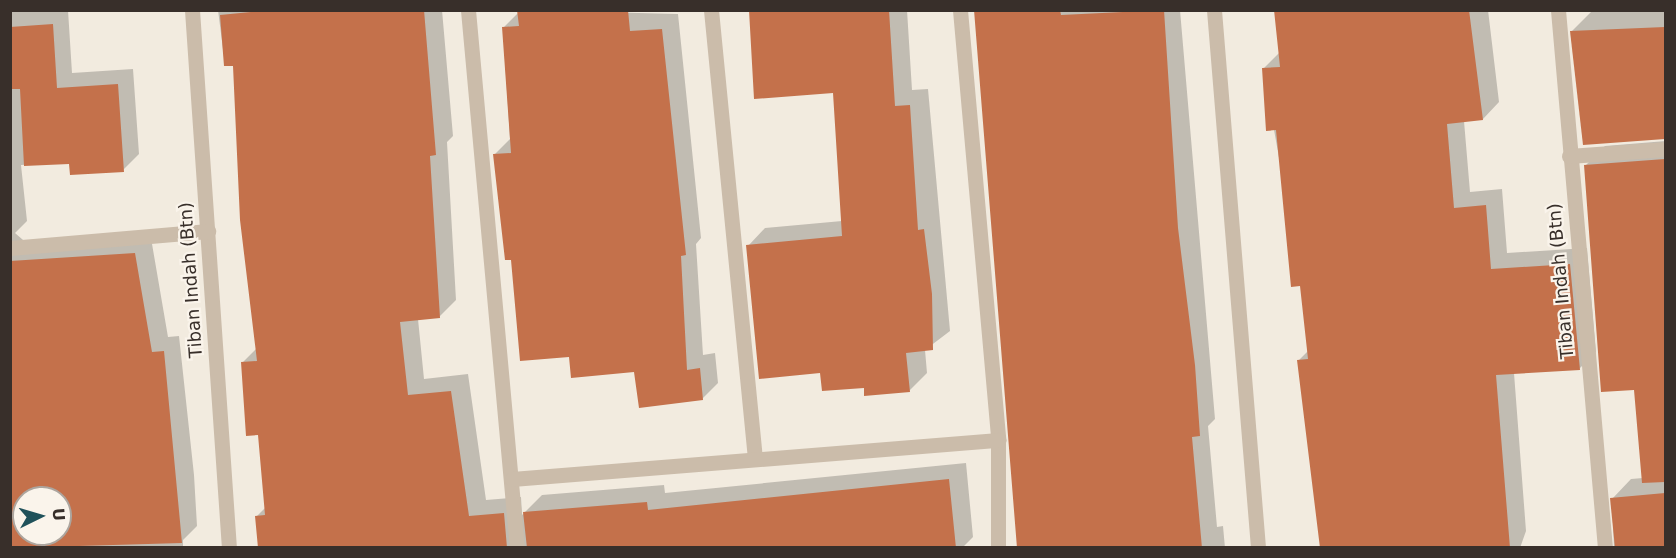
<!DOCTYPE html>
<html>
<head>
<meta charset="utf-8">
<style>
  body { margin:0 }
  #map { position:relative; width:1676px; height:558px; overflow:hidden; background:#f2ebdf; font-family:"DejaVu Sans",sans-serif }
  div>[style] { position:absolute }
  .shadow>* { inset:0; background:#0003 }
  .building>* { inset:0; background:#c4714b }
  .minor>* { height:15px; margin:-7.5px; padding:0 7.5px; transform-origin:7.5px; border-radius:7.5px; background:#cbbcaa }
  span { translate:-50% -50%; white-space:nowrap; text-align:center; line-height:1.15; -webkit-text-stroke:4.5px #faf4eb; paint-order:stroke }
  .street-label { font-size:18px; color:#382f2a }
  .frame { position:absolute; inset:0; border:12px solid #382f2a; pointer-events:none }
  .north { position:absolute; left:12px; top:486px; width:60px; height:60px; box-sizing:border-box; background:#faf4eb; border:2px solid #aca59e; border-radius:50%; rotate:85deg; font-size:16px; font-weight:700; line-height:24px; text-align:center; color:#382f2a }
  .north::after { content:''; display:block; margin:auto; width:21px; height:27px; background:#1f515a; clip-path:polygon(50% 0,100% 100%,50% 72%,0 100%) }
</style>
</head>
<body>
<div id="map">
  <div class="shadow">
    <div style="clip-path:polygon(evenodd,10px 10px,68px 10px,72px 73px,133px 69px,139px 154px,123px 170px,71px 162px,21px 165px,27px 221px,15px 233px,30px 246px,151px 238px,168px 337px,179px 336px,194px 475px,197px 526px,183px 540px,183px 548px,10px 548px,10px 10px,24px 498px,60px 498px,60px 534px,24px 534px,24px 498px)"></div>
    <div style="clip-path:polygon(218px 10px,442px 10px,453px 136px,447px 142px,456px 300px,439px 317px,418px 319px,424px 379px,468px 374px,486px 500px,521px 497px,522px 515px,542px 495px,664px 485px,665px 493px,966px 463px,973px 537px,962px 548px,262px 548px,257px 516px,266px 507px,260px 433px,242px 363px,257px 348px,235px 64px,225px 65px)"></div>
    <div style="clip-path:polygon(521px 10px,678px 14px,701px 238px,696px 244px,703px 355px,715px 353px,718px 383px,702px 399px,636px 371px,571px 356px,512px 258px,494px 155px,510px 139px,503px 28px)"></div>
    <div style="clip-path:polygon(750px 10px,907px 10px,912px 90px,928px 89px,950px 331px,925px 350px,927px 373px,909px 391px,865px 386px,821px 371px,748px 246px,765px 228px,842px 221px,834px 92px)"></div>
    <div style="clip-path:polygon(977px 10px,1180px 10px,1215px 419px,1208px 426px,1217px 527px,1223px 526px,1225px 548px,1021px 548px)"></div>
    <div style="clip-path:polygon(1275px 10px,1488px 10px,1499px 102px,1483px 119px,1464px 121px,1470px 192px,1502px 189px,1507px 253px,1587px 248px,1596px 352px,1579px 369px,1514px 373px,1526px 531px,1520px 548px,1322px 548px,1298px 361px,1308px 351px,1302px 285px,1263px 69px,1280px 52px)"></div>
    <div style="clip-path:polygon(1666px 10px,1666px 138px,1584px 144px,1571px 32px,1591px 12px)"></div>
    <div style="clip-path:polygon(1666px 141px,1666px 548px,1614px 548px,1612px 499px,1631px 479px,1643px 478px,1635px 388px,1586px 165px,1605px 146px)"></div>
  </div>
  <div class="building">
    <div style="clip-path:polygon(271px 10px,424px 10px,436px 155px,430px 156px,440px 318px,400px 322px,408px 395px,451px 391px,469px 516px,504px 513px,507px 548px,258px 548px,255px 516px,265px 515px,258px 435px,246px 436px,241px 362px,257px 361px,240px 220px,233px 66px,224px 66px,220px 15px)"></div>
    <div style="clip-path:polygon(517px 10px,628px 10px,630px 31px,662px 29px,686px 255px,681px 256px,687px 370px,700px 368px,703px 400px,639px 408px,634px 372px,571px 378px,569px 357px,520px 361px,511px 260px,505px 260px,493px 154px,511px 153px,502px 27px,519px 26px)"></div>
    <div style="clip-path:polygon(749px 10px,889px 10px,895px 106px,910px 105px,918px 230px,924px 229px,932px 294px,933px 350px,906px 353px,910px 392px,864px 396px,864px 388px,822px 391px,820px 373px,759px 379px,746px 245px,842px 236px,833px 93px,754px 99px)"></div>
    <div style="clip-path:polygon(974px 10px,1060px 10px,1061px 15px,1164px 10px,1178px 228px,1195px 365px,1200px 436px,1192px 437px,1202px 548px,1017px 548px)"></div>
    <div style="clip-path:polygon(1274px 10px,1469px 10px,1483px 120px,1447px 124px,1454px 208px,1486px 205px,1491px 269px,1570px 264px,1580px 370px,1496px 375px,1510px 548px,1320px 548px,1297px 360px,1308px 359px,1300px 286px,1291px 287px,1276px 130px,1266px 131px,1262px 68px,1280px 67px)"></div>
    <div style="clip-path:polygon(53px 24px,57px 88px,118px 84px,124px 172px,70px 175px,69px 164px,24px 166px,20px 89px,10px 89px,10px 27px)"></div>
    <div style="clip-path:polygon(1665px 27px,1665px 139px,1583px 145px,1570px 31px)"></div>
    <div style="clip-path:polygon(1665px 159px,1665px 482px,1642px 483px,1634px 390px,1601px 392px,1584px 165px)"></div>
    <div style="clip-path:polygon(evenodd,135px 253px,152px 352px,164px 351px,182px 543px,10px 548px,10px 261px,135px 253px,24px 498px,60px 498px,60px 534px,24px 534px,24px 498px)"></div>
    <div style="clip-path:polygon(949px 479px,956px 548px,527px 548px,523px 512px,647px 502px,648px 510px)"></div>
    <div style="clip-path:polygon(1665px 493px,1665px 548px,1615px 548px,1610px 498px)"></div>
  </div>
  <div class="minor">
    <div style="left:192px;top:10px;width:539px;rotate:86.07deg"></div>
    <div style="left:468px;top:10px;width:540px;rotate:84.8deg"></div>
    <div style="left:711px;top:10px;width:448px;rotate:84.4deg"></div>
    <div style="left:960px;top:10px;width:432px;rotate:84.9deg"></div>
    <div style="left:998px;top:440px;width:108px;rotate:90deg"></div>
    <div style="left:1214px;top:10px;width:540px;rotate:85.32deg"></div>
    <div style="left:1558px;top:10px;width:540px;rotate:85.01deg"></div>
    <div style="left:1569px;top:156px;width:97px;rotate:-4.1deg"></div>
    <div style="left:10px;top:248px;width:199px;rotate:-4.9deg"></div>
    <div style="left:512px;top:479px;width:488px;rotate:-4.6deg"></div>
  </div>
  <div class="street-label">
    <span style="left:191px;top:280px;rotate:-94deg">Tiban Indah (Btn)</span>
    <span style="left:1561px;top:281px;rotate:-95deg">Tiban Indah (Btn)</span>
  </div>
  <div class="frame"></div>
  <div class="north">U</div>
</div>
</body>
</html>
